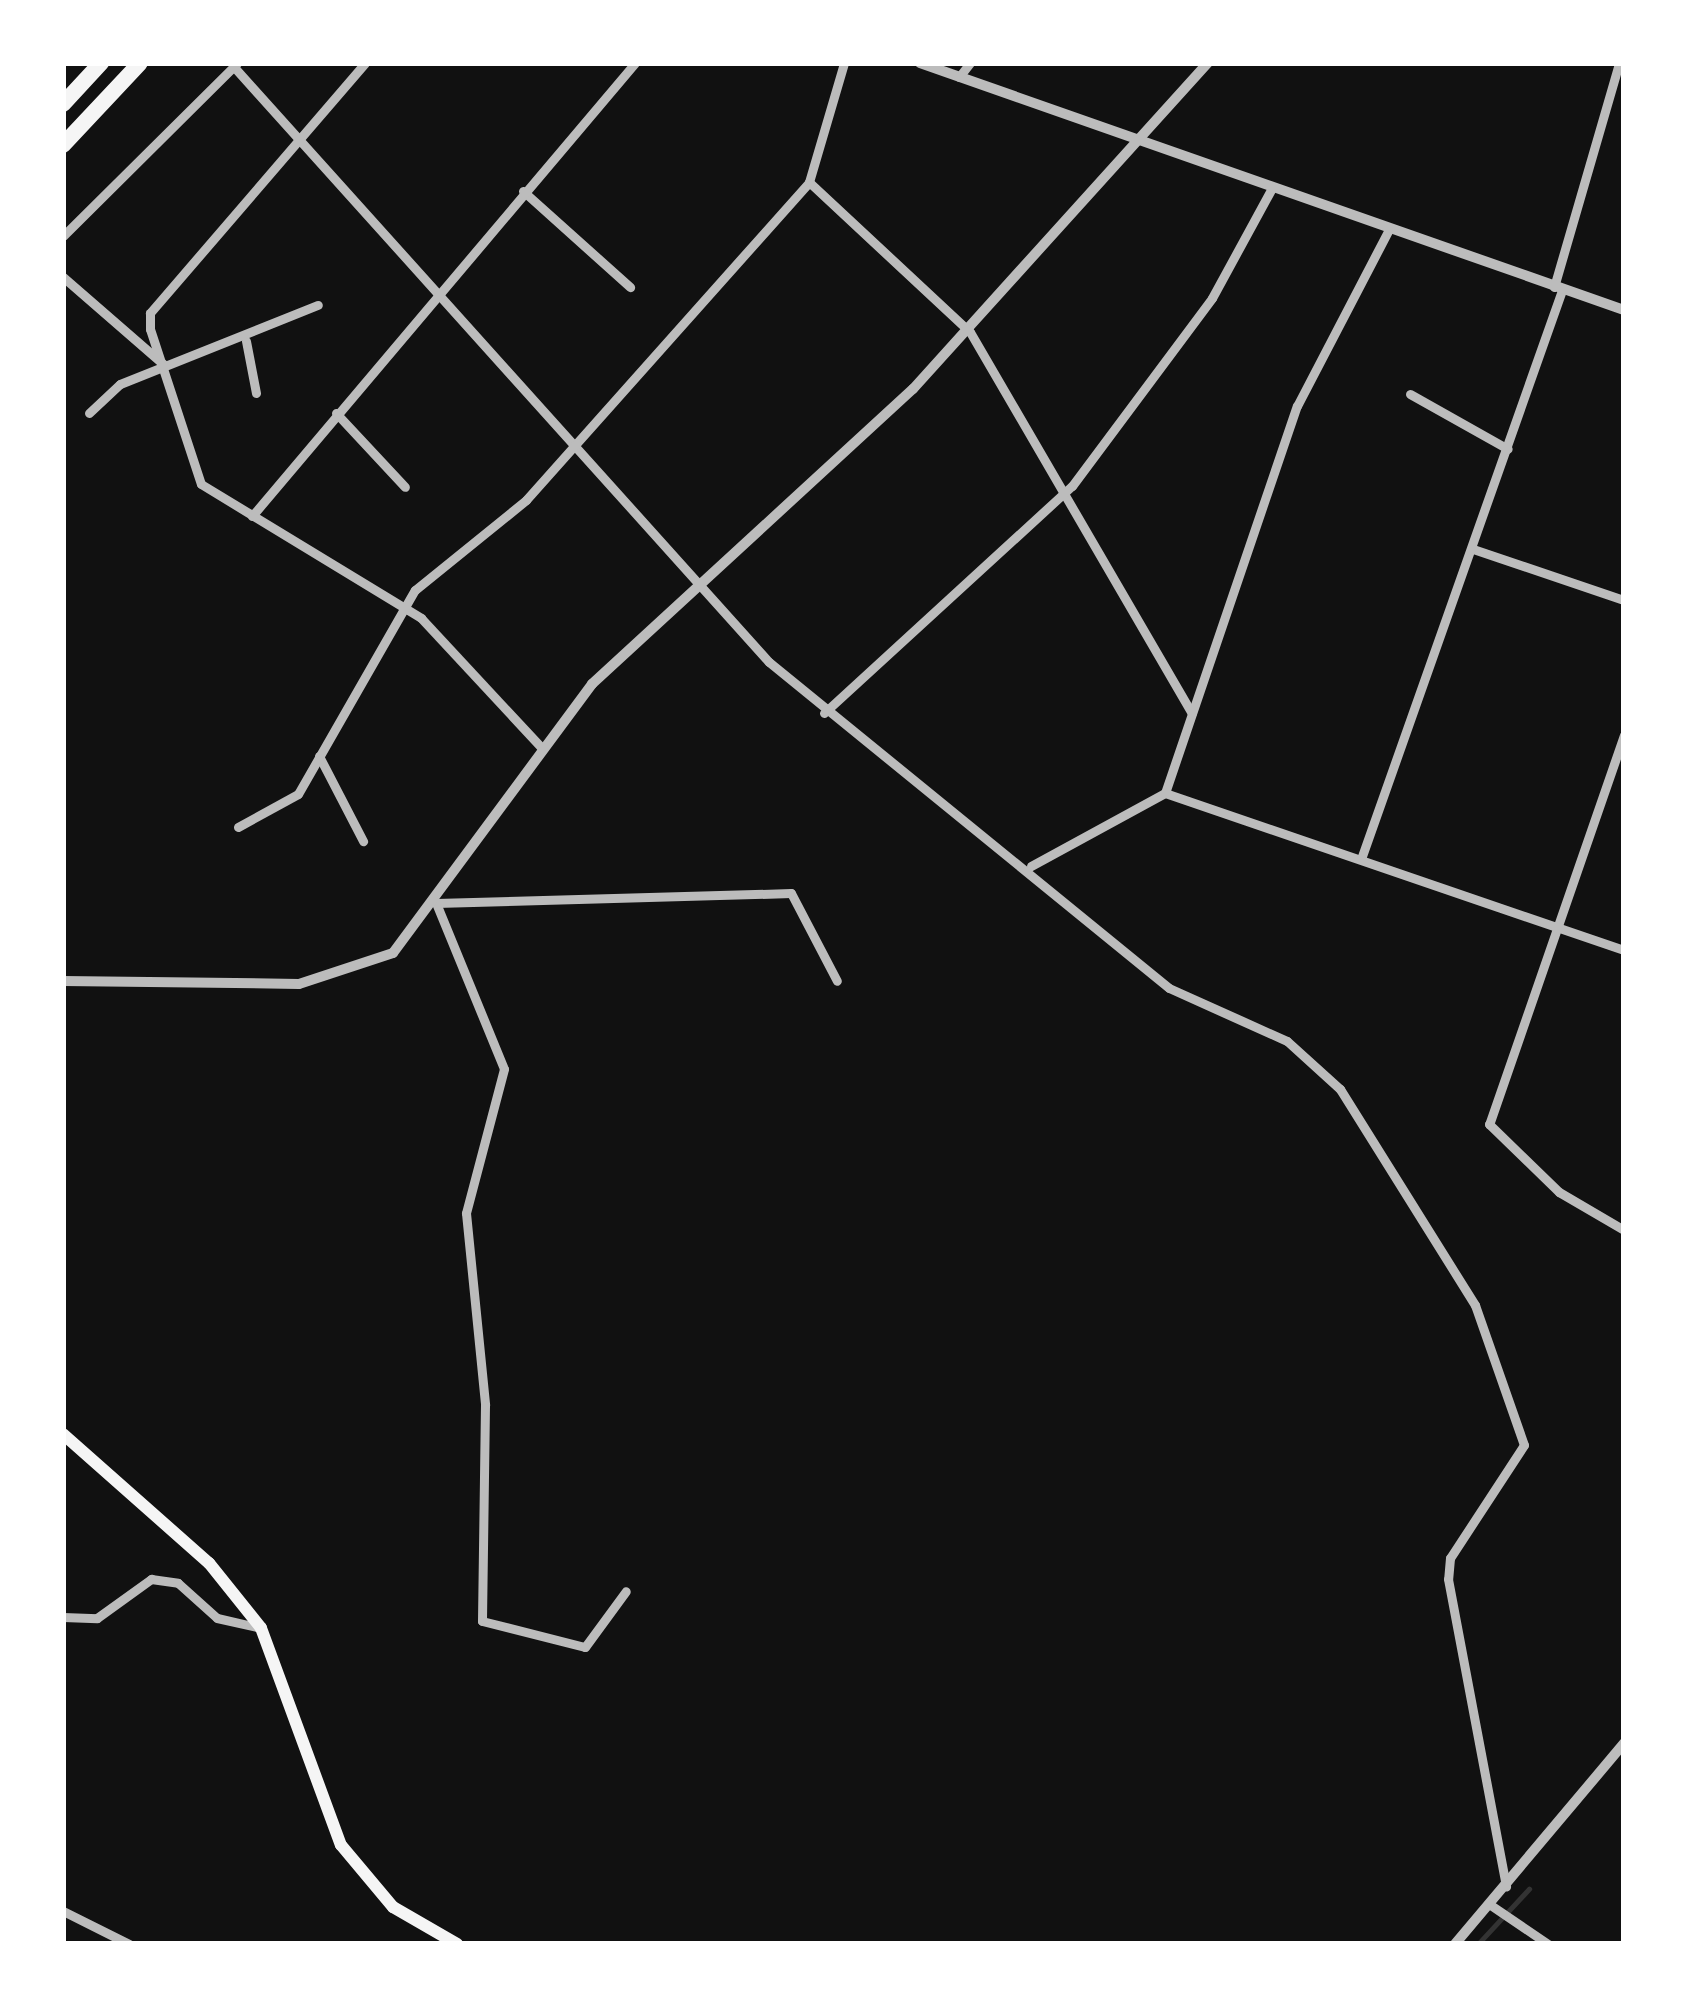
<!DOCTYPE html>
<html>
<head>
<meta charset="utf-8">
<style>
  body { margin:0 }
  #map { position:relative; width:1687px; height:2007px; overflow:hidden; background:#111; font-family:Montserrat,sans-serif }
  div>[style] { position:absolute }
  .stream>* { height:4.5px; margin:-2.25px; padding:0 2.25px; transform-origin:2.25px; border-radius:2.25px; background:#333 }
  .minor>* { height:9px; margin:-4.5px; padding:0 4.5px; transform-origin:4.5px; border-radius:4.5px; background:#bcbcbc }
  .tertiary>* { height:10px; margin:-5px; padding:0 5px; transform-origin:5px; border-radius:5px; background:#bcbcbc }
  .secondary>* { height:12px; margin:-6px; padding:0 6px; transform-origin:6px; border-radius:6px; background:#f5f5f5 }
  .motorway>* { height:16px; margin:-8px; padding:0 8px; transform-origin:8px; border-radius:8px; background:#f5f5f5 }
  span { translate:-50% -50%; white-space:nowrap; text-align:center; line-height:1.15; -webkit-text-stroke:12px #fff; paint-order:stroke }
  .frame { position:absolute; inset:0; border:66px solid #fff; pointer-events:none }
</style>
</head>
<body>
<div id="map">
  <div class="stream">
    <div style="left:1478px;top:1944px;width:75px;rotate:-47.2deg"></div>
  </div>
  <div class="minor">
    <div style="left:365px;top:63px;width:330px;rotate:130.7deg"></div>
    <div style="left:150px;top:313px;width:16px;rotate:90deg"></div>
    <div style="left:150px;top:329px;width:163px;rotate:71.8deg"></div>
    <div style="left:201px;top:484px;width:258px;rotate:31.3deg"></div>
    <div style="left:421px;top:618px;width:176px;rotate:47.1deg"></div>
    <div style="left:234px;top:67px;width:800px;rotate:48.04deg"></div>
    <div style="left:769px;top:662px;width:516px;rotate:39.18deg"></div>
    <div style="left:1169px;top:988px;width:129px;rotate:24.2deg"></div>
    <div style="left:1287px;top:1041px;width:72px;rotate:42.2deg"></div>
    <div style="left:1340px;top:1089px;width:255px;rotate:58deg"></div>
    <div style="left:1475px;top:1305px;width:148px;rotate:70.7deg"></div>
    <div style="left:1524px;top:1445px;width:135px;rotate:123.2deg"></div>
    <div style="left:1450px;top:1558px;width:21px;rotate:95deg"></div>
    <div style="left:1448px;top:1579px;width:313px;rotate:79.3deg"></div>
    <div style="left:959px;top:77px;width:18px;rotate:-52deg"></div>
    <div style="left:809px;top:182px;width:220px;rotate:43deg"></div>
    <div style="left:970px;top:332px;width:441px;rotate:59.8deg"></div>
    <div style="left:523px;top:191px;width:144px;rotate:41.9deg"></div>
    <div style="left:63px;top:236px;width:245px;rotate:-44.8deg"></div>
    <div style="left:63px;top:277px;width:133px;rotate:41deg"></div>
    <div style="left:1554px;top:287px;width:233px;rotate:-73.8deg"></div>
    <div style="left:246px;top:341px;width:53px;rotate:79.1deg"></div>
    <div style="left:1410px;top:394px;width:112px;rotate:29.3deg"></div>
    <div style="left:89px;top:413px;width:42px;rotate:-43.1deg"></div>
    <div style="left:120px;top:384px;width:213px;rotate:-21.8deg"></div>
    <div style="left:336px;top:413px;width:101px;rotate:47deg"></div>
    <div style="left:252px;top:516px;width:593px;rotate:-49.79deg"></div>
    <div style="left:1473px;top:549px;width:159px;rotate:18.7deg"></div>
    <div style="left:824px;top:713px;width:336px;rotate:-42.5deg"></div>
    <div style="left:1072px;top:486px;width:234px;rotate:-53.3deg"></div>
    <div style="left:1212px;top:298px;width:125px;rotate:-61.4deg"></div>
    <div style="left:1624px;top:735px;width:412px;rotate:109.1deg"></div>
    <div style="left:1489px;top:1124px;width:98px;rotate:44.2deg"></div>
    <div style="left:1559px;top:1192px;width:75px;rotate:30.3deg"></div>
    <div style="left:319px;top:756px;width:96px;rotate:62.6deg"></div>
    <div style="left:1165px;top:793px;width:409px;rotate:-71.2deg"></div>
    <div style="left:1297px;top:406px;width:199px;rotate:-62.5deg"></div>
    <div style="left:238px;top:827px;width:68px;rotate:-28.8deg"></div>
    <div style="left:298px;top:794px;width:235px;rotate:-60.2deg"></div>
    <div style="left:415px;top:590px;width:143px;rotate:-39deg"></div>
    <div style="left:526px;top:500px;width:426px;rotate:-48.3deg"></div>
    <div style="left:809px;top:182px;width:124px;rotate:-73.6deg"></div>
    <div style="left:1361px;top:859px;width:603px;rotate:-70.54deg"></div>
    <div style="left:1031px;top:866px;width:153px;rotate:-28.6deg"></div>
    <div style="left:1165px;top:793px;width:485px;rotate:18.9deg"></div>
    <div style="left:436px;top:903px;width:179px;rotate:67.7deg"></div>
    <div style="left:504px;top:1069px;width:149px;rotate:104.8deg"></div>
    <div style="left:466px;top:1213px;width:193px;rotate:84.3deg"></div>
    <div style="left:485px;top:1405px;width:216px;rotate:90.8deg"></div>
    <div style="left:482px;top:1621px;width:106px;rotate:14.2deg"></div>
    <div style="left:585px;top:1647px;width:69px;rotate:-53.8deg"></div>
    <div style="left:436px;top:903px;width:355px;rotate:-1.6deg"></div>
    <div style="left:791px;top:893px;width:99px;rotate:62.4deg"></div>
    <div style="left:63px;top:1617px;width:34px;rotate:2deg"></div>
    <div style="left:97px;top:1618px;width:67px;rotate:-35.8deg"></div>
    <div style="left:151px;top:1579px;width:27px;rotate:8deg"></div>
    <div style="left:178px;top:1583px;width:52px;rotate:41.9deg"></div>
    <div style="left:217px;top:1618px;width:45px;rotate:12.8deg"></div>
    <div style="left:1492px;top:1906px;width:68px;rotate:34.2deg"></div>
    <div style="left:63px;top:1911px;width:74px;rotate:26.6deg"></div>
  </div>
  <div class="tertiary">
    <div style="left:920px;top:63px;width:746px;rotate:19.33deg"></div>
    <div style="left:63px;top:981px;width:236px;rotate:0.7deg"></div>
    <div style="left:299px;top:984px;width:99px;rotate:-18.3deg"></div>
    <div style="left:393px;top:953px;width:335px;rotate:-53.5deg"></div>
    <div style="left:592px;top:684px;width:436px;rotate:-42.6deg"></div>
    <div style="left:913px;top:389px;width:440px;rotate:-47.9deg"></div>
    <div style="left:1455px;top:1944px;width:263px;rotate:-49.9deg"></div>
  </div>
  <div class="secondary">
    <div style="left:63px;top:1434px;width:195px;rotate:41.5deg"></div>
    <div style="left:209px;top:1563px;width:83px;rotate:51.3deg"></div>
    <div style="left:261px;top:1628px;width:231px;rotate:69.8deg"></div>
    <div style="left:341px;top:1845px;width:81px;rotate:50deg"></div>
    <div style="left:393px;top:1907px;width:74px;rotate:30deg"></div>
  </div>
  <div class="motorway">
    <div style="left:63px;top:104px;width:56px;rotate:-47.2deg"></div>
    <div style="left:63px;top:145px;width:112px;rotate:-46.8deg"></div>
  </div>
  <div class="frame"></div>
</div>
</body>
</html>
